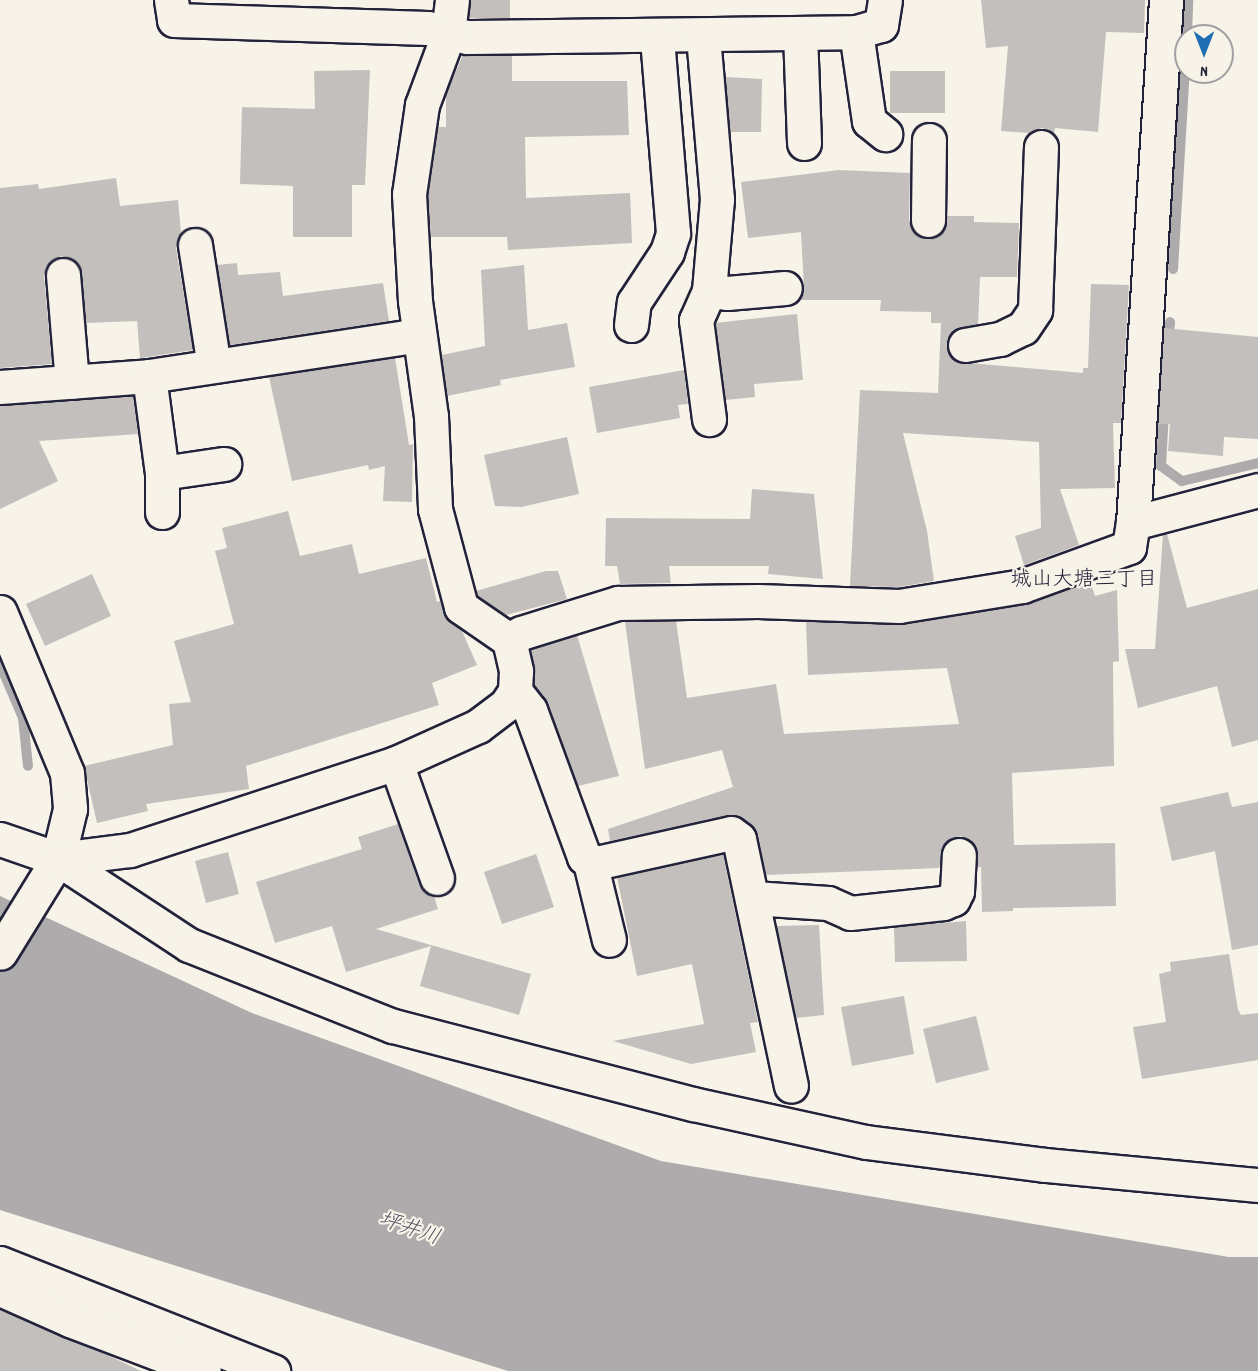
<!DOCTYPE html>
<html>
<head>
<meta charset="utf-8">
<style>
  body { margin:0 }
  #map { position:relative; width:1258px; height:1371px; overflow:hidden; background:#f7f3e8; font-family:Dekko,"Klee One",sans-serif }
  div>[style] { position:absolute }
  .water>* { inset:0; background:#aeabad }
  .stream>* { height:10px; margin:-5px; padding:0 5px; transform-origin:5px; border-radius:5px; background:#aeabad }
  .building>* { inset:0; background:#c2bfbd }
  .roads { filter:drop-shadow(2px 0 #22223b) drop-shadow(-2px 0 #22223b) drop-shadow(0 2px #22223b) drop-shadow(0 -2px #22223b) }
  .minor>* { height:33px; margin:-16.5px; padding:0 16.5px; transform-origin:16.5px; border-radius:16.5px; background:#f7f3e8 }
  span { translate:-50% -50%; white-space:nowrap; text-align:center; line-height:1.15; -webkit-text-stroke:4.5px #f7f3e8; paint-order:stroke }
  .neighbourhood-label { font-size:21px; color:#22223b }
  .water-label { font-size:21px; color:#535263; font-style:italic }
  .north { position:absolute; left:1174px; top:24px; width:60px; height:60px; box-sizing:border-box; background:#f7f3e8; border:2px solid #a29fa3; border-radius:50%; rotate:180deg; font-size:16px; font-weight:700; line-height:24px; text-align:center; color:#22223b }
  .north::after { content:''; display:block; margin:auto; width:21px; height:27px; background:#1f6fb2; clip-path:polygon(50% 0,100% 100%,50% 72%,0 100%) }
</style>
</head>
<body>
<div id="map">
  <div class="water">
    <div style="clip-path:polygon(0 896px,252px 1013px,661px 1161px,1229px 1257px,1258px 1257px,1258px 1371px,508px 1371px,0 1210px)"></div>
  </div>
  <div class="stream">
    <div style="left:1187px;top:36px;width:36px;rotate:-88deg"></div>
    <div style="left:1173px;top:269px;width:219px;rotate:-86.6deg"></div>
    <div style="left:1168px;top:342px;width:20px;rotate:-84deg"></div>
    <div style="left:1164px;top:411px;width:55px;rotate:93.1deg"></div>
    <div style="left:1161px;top:466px;width:26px;rotate:36deg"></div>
    <div style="left:1182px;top:481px;width:78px;rotate:-13.3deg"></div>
    <div style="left:0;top:664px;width:59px;rotate:66.9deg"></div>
    <div style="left:23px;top:718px;width:48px;rotate:84.1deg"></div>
  </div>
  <div class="building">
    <div style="clip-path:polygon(470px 0,510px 0,510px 18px,469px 18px)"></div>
    <div style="clip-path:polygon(981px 0,1145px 0,1144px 33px,1106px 32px,1098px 132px,1055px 128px,1054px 134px,1042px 128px,1029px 133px,1001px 131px,1008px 46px,986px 48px)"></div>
    <div style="clip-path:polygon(463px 55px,512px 55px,512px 81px,627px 81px,629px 135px,525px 137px,526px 198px,630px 193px,632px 243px,508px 250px,507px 237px,431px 237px,428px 195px,438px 127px,446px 127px,446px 94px)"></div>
    <div style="clip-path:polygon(370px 70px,365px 185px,352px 185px,352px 237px,293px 237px,293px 186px,240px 184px,242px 107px,315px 109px,314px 71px)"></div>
    <div style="clip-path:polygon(890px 71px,945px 71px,945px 113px,890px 113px)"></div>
    <div style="clip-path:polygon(725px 77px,762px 79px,761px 132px,730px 132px)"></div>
    <div style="clip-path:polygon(839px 170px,910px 173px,909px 220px,919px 236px,938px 236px,944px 229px,947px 216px,974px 216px,974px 222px,1019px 223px,1017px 277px,980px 277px,978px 324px,954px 330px,947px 339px,950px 356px,958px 362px,1083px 373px,1083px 368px,1088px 368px,1091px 284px,1129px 285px,1121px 423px,1113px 423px,1115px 488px,1060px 489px,1079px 545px,1024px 565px,1015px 536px,1041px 528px,1039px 442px,903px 433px,927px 531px,934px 581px,898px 587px,850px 586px,860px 390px,938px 393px,941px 323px,931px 323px,931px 312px,880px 311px,881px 300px,801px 300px,804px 287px,801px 232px,748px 238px,741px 182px)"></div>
    <div style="clip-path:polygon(116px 178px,120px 206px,178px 200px,181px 233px,176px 248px,193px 350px,140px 358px,137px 321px,86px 323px,79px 265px,61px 256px,46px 267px,44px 276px,52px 364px,0 368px,0 188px,38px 184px,39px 189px)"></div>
    <div style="clip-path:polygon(237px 263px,238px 275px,280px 272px,283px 296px,383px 283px,389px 321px,230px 345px,217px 265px)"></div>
    <div style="clip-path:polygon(524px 265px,528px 330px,567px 323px,575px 367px,500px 380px,501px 385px,447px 396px,442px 355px,485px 346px,481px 270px)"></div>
    <div style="clip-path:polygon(797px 314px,803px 380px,754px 384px,755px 397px,725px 400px,715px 323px)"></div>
    <div style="clip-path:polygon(1164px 328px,1258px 337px,1258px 439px,1224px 437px,1223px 456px,1168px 451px,1170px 424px,1158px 424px)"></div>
    <div style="clip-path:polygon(395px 358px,409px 445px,413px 444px,412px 502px,383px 501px,385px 466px,369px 470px,368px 465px,292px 481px,269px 377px)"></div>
    <div style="clip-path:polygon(684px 370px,688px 404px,678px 405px,680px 418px,597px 433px,589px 387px)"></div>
    <div style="clip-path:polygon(133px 396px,138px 434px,39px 441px,58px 481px,0 509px,0 406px)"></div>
    <div style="clip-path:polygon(567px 437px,579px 494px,521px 507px,495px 506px,484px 455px)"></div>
    <div style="clip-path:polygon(752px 489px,814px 494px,823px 579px,768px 574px,769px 566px,669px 566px,671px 583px,620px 584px,617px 566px,605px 566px,606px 518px,750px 519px)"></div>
    <div style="clip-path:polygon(288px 511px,300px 556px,352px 544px,359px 574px,426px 558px,437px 602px,440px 601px,450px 622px,462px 631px,477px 665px,432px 683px,439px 705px,246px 766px,249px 789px,146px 804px,148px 811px,97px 823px,84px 766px,173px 745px,169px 704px,191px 702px,174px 641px,234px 624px,215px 551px,227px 548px,222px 528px)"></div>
    <div style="clip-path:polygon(1167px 534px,1187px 608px,1258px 589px,1258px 740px,1232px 747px,1217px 686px,1138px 708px,1125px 649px,1155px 649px,1163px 535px)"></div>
    <div style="clip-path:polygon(546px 571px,558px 571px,567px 599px,506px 615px,477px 595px,476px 591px)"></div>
    <div style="clip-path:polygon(92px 574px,111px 616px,45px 646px,26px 604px)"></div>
    <div style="clip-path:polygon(1090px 581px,1095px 596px,1117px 590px,1119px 661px,1113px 662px,1114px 766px,1012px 773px,1014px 845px,1115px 843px,1116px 906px,1013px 908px,1013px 911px,982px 912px,981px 867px,977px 867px,976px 847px,961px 836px,944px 844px,939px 868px,766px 875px,757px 834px,750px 824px,734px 815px,610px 841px,608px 829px,733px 787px,722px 750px,645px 769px,625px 622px,676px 621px,687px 698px,776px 684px,784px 734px,959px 724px,947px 668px,808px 675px,806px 621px,902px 625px,1025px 604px)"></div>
    <div style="clip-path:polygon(577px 635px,619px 776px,578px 786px,548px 704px,535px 686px,530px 650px)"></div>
    <div style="clip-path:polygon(1228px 792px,1232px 807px,1258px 802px,1258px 945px,1232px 950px,1215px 851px,1172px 861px,1160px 807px)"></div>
    <div style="clip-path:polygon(398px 824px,419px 884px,434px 896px,438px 909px,376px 929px,531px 974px,519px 1015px,420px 986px,431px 946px,346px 972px,332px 926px,275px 943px,256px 882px,362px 849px,358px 837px)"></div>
    <div style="clip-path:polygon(228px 852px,239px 894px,206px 903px,195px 861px)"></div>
    <div style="clip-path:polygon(536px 854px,554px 907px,502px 924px,484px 872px)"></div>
    <div style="clip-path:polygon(723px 854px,758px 1022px,750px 1023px,756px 1052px,691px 1064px,613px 1041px,704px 1024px,692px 964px,637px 976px,617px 877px)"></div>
    <div style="clip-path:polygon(966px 921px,967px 961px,895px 962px,894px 927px)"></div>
    <div style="clip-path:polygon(819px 925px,824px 1015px,796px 1018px,776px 926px)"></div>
    <div style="clip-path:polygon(1229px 954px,1238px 1010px,1241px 1015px,1258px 1013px,1258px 1060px,1142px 1079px,1133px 1027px,1166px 1022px,1159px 974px,1171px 971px,1170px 962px)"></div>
    <div style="clip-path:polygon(904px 996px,914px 1054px,852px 1066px,841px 1007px)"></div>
    <div style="clip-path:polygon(976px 1016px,989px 1070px,936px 1083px,923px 1029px)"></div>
    <div style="clip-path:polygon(0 1310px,99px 1351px,141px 1371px,0 1371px)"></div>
  </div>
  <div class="roads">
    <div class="minor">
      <div style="left:171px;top:0;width:20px;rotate:81deg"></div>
      <div style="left:174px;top:20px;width:254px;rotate:1.8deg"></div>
      <div style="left:428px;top:28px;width:40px;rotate:13deg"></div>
      <div style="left:467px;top:37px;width:389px;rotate:-0.7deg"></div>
      <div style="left:856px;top:32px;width:90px;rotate:81.7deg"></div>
      <div style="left:869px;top:121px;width:21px;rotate:39deg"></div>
      <div style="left:452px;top:0;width:35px;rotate:97deg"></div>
      <div style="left:448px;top:35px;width:75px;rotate:110.4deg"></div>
      <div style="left:422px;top:105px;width:90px;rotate:98.3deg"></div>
      <div style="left:409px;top:194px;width:107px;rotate:86.8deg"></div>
      <div style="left:415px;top:301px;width:116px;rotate:82.1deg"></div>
      <div style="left:431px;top:416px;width:93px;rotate:87.5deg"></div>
      <div style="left:435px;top:509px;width:101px;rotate:75.1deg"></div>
      <div style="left:461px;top:607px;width:58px;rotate:34.5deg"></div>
      <div style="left:509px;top:640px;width:32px;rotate:77deg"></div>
      <div style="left:516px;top:671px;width:20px;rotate:93deg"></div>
      <div style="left:515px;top:691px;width:24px;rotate:52deg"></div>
      <div style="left:530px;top:710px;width:157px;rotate:69.8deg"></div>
      <div style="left:584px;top:857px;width:13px;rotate:27deg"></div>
      <div style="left:596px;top:863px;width:138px;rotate:-12.5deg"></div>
      <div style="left:731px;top:833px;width:10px;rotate:37deg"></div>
      <div style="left:739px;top:839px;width:252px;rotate:78.1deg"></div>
      <div style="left:1166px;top:0;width:524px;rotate:93.61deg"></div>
      <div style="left:1133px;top:523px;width:129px;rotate:-14.8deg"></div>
      <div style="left:856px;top:32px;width:26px;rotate:-16deg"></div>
      <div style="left:881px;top:25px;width:25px;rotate:-81deg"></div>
      <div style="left:800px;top:33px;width:110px;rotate:87.9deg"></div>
      <div style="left:703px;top:36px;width:164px;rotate:85.1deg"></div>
      <div style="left:717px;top:199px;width:92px;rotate:95deg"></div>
      <div style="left:709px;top:291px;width:32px;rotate:114deg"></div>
      <div style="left:696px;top:320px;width:100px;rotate:82.5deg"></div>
      <div style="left:928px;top:220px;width:80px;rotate:-89.3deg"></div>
      <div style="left:195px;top:245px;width:122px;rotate:81.1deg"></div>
      <div style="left:63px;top:275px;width:107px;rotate:85.2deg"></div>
      <div style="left:709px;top:291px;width:18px;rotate:6deg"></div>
      <div style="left:727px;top:293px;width:58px;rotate:-4.9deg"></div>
      <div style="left:631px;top:325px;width:23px;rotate:-83deg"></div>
      <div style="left:634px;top:302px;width:60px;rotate:-56.6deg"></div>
      <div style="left:667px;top:252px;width:20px;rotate:-72deg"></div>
      <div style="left:673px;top:233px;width:197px;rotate:-94.7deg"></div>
      <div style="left:965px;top:345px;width:36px;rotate:-10deg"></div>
      <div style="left:1000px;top:339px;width:25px;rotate:-26deg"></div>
      <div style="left:1023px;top:328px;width:22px;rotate:-56deg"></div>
      <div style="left:1035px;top:310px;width:163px;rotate:-87.9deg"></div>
      <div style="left:149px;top:376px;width:98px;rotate:82.4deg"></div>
      <div style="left:162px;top:473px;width:39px;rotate:90deg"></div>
      <div style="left:0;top:387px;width:149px;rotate:-4.2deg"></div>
      <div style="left:149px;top:376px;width:273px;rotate:-8.6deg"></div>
      <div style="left:162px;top:473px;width:63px;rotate:-8.3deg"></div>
      <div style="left:0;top:612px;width:174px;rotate:67.4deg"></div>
      <div style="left:67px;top:773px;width:36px;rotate:85deg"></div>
      <div style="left:70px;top:809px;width:51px;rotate:103.5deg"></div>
      <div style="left:58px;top:859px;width:110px;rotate:121.7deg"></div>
      <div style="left:509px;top:640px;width:14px;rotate:-30deg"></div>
      <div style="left:521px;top:633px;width:102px;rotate:-17.2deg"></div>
      <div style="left:618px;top:603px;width:140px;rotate:-0.8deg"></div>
      <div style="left:758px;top:601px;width:141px;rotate:2deg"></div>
      <div style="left:899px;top:606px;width:125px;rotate:-9.2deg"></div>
      <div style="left:1022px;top:586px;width:114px;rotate:-20deg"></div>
      <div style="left:1129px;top:547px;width:24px;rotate:-81deg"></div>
      <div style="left:396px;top:763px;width:122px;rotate:70.4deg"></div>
      <div style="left:0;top:839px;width:61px;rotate:19deg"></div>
      <div style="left:58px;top:859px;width:157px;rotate:33.3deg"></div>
      <div style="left:189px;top:945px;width:219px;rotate:21.7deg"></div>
      <div style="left:393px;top:1026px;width:310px;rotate:14.6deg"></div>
      <div style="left:693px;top:1104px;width:177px;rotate:12.4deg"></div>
      <div style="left:866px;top:1142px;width:180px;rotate:7.3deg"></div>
      <div style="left:1045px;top:1165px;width:214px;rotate:5.4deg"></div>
      <div style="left:58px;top:859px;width:73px;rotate:-7.1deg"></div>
      <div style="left:130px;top:850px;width:280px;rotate:-18.1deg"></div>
      <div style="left:396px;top:763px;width:90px;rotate:-24.3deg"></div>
      <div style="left:478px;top:726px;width:35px;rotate:-37deg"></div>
      <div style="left:506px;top:705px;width:17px;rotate:-57deg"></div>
      <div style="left:590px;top:862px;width:80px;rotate:76.3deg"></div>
      <div style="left:753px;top:898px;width:75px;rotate:3.8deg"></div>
      <div style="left:828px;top:903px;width:24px;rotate:24deg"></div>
      <div style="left:850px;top:913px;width:94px;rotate:-6.1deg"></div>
      <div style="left:943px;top:903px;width:11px;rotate:-22deg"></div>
      <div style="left:953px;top:899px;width:9px;rotate:-63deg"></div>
      <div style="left:957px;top:891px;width:36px;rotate:-87deg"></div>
      <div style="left:0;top:1263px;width:294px;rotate:21.6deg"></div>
      <div style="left:0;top:1289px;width:77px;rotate:23.9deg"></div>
      <div style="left:70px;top:1320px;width:143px;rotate:20.8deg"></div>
    </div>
  </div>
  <div class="neighbourhood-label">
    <span style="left:1084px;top:581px">城山大塘三丁目</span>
  </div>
  <div class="water-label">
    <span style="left:409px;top:1230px;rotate:19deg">坪井川</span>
  </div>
  <div class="north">N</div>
</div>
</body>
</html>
